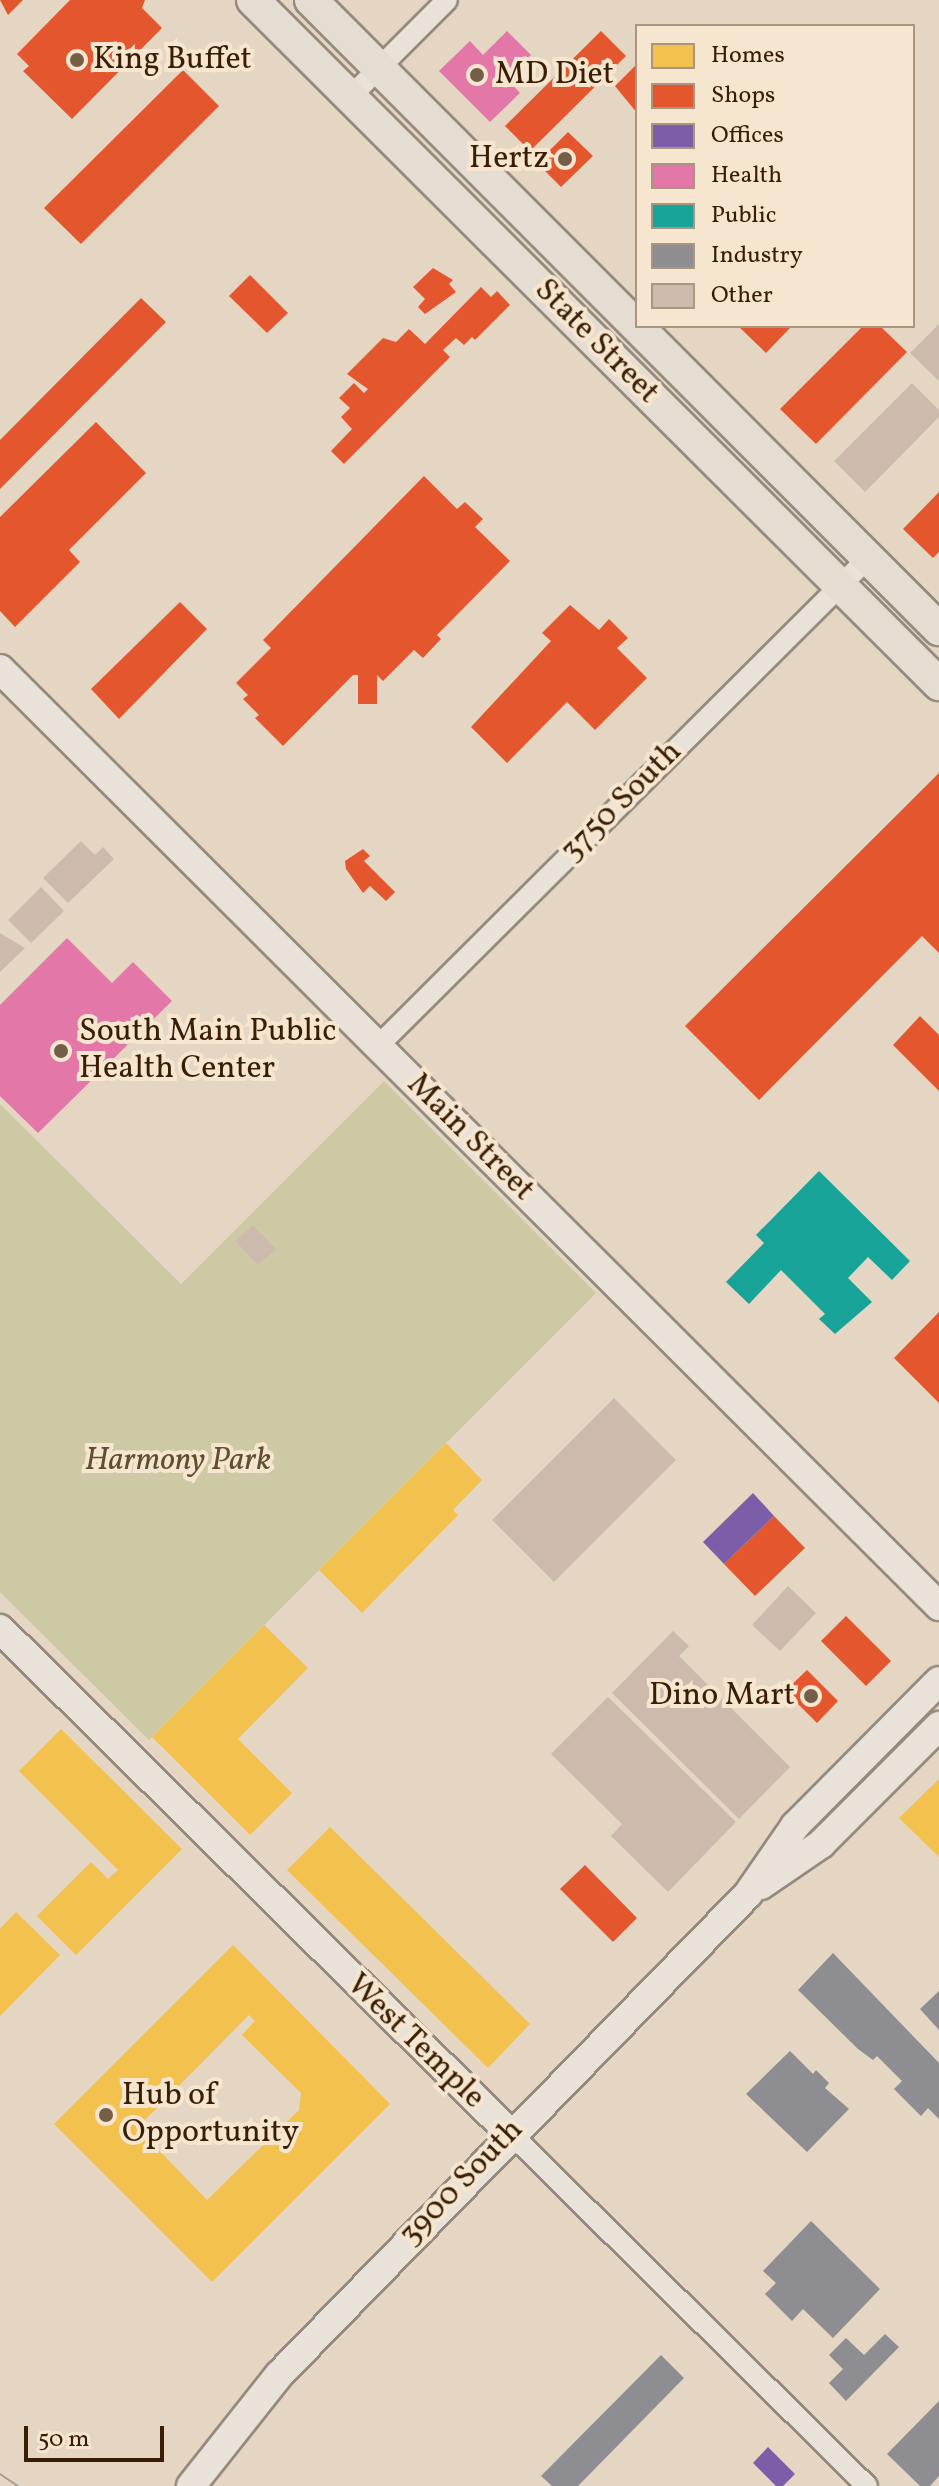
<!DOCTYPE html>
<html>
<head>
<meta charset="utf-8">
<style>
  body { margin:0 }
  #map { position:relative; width:939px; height:2486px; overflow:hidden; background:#e4d6c3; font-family:Vollkorn,serif }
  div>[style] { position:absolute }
  .green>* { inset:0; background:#cdc9a5 }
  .homes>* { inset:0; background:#f2c14e }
  .shops>* { inset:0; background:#e4572e }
  .offices>* { inset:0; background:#7b5ea7 }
  .health>* { inset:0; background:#e377a8 }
  .public>* { inset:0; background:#17a398 }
  .industry>* { inset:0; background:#8d8d92 }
  .building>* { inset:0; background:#cebaac }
  .roads { filter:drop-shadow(2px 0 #958a7c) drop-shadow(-2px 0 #958a7c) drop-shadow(0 2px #958a7c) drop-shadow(0 -2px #958a7c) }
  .street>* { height:20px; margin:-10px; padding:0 10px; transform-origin:10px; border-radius:10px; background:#e9e2d8 }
  .secondary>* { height:28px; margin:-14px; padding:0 14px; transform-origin:14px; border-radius:14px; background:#e9e2d8 }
  .primary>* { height:32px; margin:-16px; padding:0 16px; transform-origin:16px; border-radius:16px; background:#e5ddd2 }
  .tram>* { height:2px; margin:-1px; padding:0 1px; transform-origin:1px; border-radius:1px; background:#a79f94 }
  .dots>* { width:22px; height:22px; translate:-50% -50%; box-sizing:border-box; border:4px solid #f6e6d0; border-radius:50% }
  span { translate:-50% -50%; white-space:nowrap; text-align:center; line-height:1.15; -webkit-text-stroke:8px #f6e6d0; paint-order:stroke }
  .poi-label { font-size:32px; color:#391e04 }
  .left { translate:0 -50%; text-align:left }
  .right { translate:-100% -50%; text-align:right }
  .street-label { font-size:32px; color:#391e04 }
  .park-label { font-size:32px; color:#604e2d; font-style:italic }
  .legend { position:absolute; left:635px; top:24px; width:280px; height:304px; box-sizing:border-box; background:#f6e6d0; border:2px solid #aa967e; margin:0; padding:10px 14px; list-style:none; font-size:24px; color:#391e04 }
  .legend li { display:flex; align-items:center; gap:16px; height:40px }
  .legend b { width:40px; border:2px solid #aa967e }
  .scale { position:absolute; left:24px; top:2426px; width:140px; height:36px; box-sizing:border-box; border:4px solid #391e04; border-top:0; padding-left:10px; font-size:24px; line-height:28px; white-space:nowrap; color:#391e04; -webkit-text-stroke:6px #f6e6d0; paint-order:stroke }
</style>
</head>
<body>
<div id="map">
  <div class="green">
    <div style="clip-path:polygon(384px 1081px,596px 1293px,149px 1740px,0 1592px,0 1104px,181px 1284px)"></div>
  </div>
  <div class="homes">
    <div style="clip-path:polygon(446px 1443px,482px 1480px,453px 1510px,458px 1515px,362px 1613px,319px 1570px)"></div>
    <div style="clip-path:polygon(264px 1625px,308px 1668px,238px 1739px,292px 1793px,250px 1835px,152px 1737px)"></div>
    <div style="clip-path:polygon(61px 1729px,182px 1849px,76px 1955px,37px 1916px,91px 1862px,108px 1879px,118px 1870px,19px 1771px)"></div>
    <div style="clip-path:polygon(939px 1779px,939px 1857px,899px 1818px)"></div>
    <div style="clip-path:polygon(330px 1827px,530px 2024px,488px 2068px,287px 1870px)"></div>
    <div style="clip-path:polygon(16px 1912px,60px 1955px,0 2016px,0 1929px)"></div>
    <div style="clip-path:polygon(evenodd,233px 1945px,390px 2104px,212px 2282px,54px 2124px,233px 1945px,249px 2015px,255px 2021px,242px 2035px,301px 2093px,299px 2110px,207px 2200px,146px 2137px,145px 2120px,249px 2015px)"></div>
  </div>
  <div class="shops">
    <div style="clip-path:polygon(0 0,23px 0,8px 15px)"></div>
    <div style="clip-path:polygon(70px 0,145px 0,142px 8px,162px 28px,72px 119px,23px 71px,29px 66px,17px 54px)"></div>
    <div style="clip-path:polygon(601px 31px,626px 56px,530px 151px,505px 126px)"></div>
    <div style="clip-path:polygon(637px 64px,637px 113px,615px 86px)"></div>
    <div style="clip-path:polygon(183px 70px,219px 106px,81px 244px,44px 208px)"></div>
    <div style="clip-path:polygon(568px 132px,593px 156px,561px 187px,537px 163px)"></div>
    <div style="clip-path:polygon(433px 268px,453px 280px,449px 284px,456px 292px,425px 314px,418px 307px,425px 299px,413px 287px)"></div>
    <div style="clip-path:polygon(250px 275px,288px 313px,267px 333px,229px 296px)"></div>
    <div style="clip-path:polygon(481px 287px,491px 297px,497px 291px,510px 305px,475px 340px,472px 337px,464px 345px,456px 338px,443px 350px,450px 357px,344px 464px,331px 451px,352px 429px,341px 417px,350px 408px,339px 398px,354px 383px,364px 393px,368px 389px,347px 374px,383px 338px,396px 342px,409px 329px,425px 344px)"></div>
    <div style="clip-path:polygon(141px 298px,166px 322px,0 489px,0 440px)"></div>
    <div style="clip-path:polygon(738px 326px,792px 326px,766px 353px)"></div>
    <div style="clip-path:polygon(863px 326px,880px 326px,907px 352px,816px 444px,780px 409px)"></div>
    <div style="clip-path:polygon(96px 422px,146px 473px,69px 550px,80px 562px,15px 627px,0 611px,0 517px)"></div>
    <div style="clip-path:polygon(424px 476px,457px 509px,465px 502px,483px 519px,475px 527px,510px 561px,437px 635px,441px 639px,423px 658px,414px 650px,383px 681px,377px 675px,377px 704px,358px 704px,358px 675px,353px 675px,283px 746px,255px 718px,259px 715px,243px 699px,248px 695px,236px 683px,271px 648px,263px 640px)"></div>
    <div style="clip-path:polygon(939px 492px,939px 552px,933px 558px,903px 529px)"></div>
    <div style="clip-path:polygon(180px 602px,207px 629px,119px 719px,91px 689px)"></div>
    <div style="clip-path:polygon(570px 605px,599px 630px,609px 619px,628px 638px,617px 648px,647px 678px,595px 730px,567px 702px,507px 763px,471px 727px,551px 641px,542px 633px)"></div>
    <div style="clip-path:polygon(939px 773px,939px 953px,922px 936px,759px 1100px,685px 1026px)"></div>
    <div style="clip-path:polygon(363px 849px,370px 856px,364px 861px,395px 892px,386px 901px,370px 886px,363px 893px,346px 869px,345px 861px)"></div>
    <div style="clip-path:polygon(920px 1016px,939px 1035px,939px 1091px,893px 1045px)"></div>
    <div style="clip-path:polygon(939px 1312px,939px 1403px,894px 1358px)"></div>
    <div style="clip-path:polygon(774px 1516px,805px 1548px,755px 1596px,724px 1564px)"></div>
    <div style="clip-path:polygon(846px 1616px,891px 1661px,866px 1686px,821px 1641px)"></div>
    <div style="clip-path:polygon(807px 1670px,838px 1701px,817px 1723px,785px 1691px)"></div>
    <div style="clip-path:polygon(585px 1865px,637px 1918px,613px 1942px,560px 1889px)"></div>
  </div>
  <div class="offices">
    <div style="clip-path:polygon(753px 1493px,774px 1516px,724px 1564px,703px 1542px)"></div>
    <div style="clip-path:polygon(768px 2447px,795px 2474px,783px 2486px,776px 2486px,753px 2463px)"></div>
  </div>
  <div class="health">
    <div style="clip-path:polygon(507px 31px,531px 55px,507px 79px,520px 93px,490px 122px,439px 71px,470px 41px,483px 55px)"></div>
    <div style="clip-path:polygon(67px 938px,112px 983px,133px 962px,172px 1001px,38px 1133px,0 1096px,0 1005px)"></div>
  </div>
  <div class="public">
    <div style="clip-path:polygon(819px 1171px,910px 1261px,892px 1280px,868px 1257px,848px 1278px,872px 1302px,835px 1334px,819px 1319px,825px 1314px,781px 1270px,749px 1304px,726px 1282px,764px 1243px,756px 1235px)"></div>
  </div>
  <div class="industry">
    <div style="clip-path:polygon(833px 1953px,939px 2063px,939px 2119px,928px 2108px,921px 2116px,894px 2089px,902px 2081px,877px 2056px,873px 2060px,858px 2049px,798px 1990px)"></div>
    <div style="clip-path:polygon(939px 1991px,939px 2030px,920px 2009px)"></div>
    <div style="clip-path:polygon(790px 2051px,813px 2074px,816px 2070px,829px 2083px,825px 2088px,849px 2109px,807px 2152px,746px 2094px)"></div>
    <div style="clip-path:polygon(811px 2221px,880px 2289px,833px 2338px,803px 2309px,792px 2321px,765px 2294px,776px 2283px,763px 2271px)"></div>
    <div style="clip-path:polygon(885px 2334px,899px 2347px,846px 2401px,829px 2383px,843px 2369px,829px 2355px,846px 2338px,864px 2355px)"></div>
    <div style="clip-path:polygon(661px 2355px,684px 2378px,578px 2486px,552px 2486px,541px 2476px)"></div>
    <div style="clip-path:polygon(939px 2401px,939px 2476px,930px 2486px,920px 2486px,887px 2454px)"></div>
  </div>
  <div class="building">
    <div style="clip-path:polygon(939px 324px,939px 381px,910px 353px)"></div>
    <div style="clip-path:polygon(912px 383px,939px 410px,939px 417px,865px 492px,834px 461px)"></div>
    <div style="clip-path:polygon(81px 841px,95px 855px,103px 847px,114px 859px,68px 903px,43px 878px)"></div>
    <div style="clip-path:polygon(41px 887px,64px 911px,31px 943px,8px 920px)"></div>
    <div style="clip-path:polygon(0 933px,25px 948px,0 972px)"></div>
    <div style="clip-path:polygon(253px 1225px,276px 1249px,258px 1265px,235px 1241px)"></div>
    <div style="clip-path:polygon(614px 1398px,676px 1460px,554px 1582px,492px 1520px)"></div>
    <div style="clip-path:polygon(788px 1586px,816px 1613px,780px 1651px,752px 1625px)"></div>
    <div style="clip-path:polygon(673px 1631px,689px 1646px,679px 1656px,790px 1767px,739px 1819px,612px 1693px)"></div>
    <div style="clip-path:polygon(608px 1697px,736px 1822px,668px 1892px,611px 1836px,622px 1824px,551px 1754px)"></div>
  </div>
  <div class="roads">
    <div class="street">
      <div style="left:350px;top:97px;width:137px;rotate:-45deg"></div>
      <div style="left:378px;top:1046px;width:690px;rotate:-44.88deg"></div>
      <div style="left:510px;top:2133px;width:502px;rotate:44.68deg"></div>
    </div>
    <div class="secondary">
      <div style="left:0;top:669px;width:1327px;rotate:44.94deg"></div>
      <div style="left:0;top:1629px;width:717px;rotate:44.66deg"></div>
      <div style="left:761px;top:1885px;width:73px;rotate:-34.3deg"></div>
      <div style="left:821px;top:1844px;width:167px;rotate:-45deg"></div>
      <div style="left:191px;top:2486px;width:142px;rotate:-51.6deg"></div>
      <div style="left:279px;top:2375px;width:672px;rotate:-45.72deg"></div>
      <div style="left:748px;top:1894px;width:83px;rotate:-55.3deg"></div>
      <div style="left:795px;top:1826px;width:204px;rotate:-45.2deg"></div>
    </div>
    <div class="primary">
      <div style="left:253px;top:0;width:969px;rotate:44.92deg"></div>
      <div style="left:311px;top:0;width:889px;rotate:45.05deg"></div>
    </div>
  </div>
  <div class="tram">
    <div style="left:0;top:2474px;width:22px;rotate:34deg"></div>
  </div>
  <div class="dots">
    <div style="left:77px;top:60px;background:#755e47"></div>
    <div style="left:477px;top:75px;background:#755e47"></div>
    <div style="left:565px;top:159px;background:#755e47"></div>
    <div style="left:61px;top:1051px;background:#755e47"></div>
    <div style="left:811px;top:1696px;background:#755e47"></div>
    <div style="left:106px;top:2115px;background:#755e47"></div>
  </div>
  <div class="poi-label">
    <span class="left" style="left:93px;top:60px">King Buffet</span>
    <span class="left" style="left:495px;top:75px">MD Diet</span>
    <span class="right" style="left:549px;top:159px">Hertz</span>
    <span class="left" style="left:79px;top:1051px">South Main Public<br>Health Center</span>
    <span class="right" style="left:795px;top:1696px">Dino Mart</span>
    <span class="left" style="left:122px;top:2115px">Hub of<br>Opportunity</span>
  </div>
  <div class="street-label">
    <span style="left:596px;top:342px;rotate:45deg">State Street</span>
    <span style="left:622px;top:802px;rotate:-45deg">3750 South</span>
    <span style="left:470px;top:1138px;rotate:45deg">Main Street</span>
    <span style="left:415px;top:2042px;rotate:44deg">West Temple</span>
    <span style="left:462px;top:2183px;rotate:-46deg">3900 South</span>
  </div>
  <div class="park-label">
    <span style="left:178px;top:1461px">Harmony Park</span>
  </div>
  <ul class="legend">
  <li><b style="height:22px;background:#f2c14e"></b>Homes</li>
  <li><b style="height:22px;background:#e4572e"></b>Shops</li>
  <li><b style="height:22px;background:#7b5ea7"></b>Offices</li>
  <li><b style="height:22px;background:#e377a8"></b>Health</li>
  <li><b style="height:22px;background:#17a398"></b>Public</li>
  <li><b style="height:22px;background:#8d8d92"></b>Industry</li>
  <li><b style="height:22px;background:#cebaac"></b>Other</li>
  </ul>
  <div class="scale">50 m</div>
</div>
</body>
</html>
